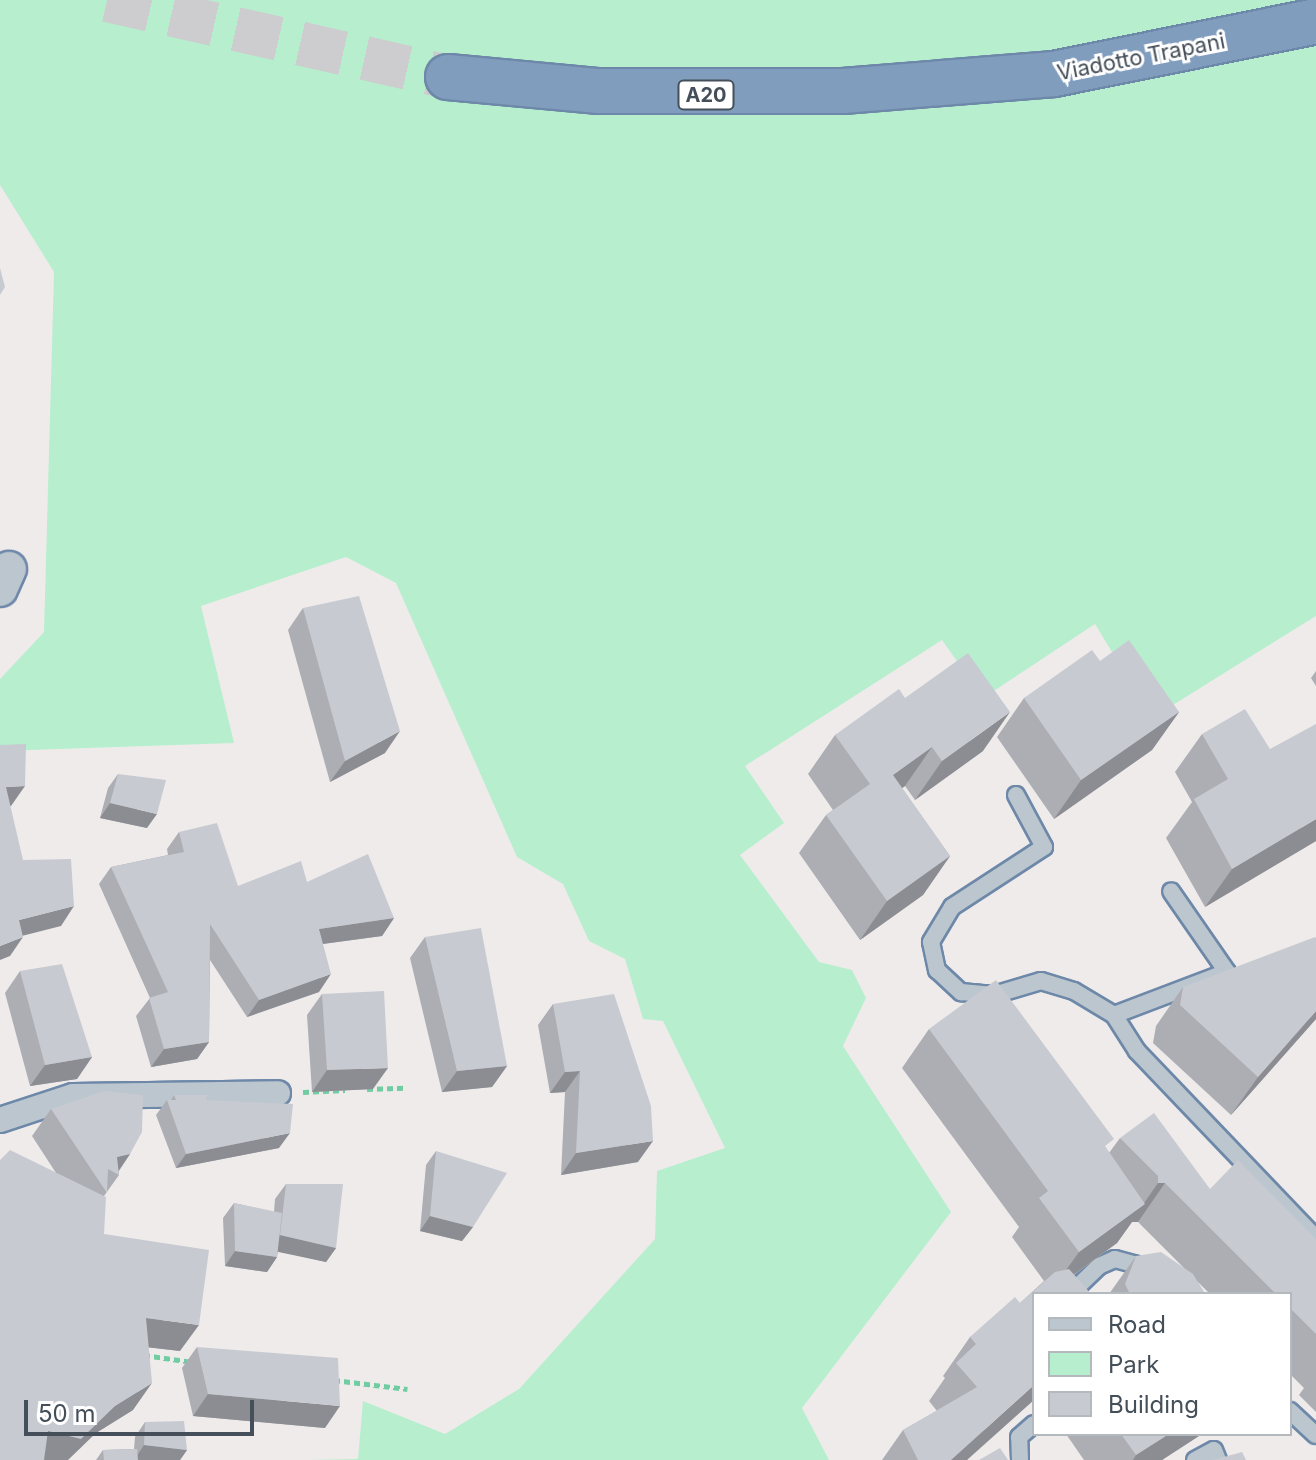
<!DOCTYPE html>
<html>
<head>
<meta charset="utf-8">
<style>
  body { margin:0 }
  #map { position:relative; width:1316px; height:1460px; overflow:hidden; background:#efebeb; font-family:Inter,sans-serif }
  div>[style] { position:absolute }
  .green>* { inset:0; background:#b7efce }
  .motorway-tunnel>* { height:44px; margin-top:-22px; transform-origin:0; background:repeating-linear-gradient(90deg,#cdccce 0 44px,transparent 0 66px) }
  .path>* { height:5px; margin-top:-2.5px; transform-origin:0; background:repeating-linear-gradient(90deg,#6fcda1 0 6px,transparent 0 10px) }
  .roads { filter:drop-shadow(2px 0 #6d88a8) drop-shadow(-2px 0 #6d88a8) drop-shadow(0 2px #6d88a8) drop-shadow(0 -2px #6d88a8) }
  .service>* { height:16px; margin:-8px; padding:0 8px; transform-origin:8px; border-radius:8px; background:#bcc6cf }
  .pedestrian>* { height:24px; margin:-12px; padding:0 12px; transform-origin:12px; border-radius:12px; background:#bcc6cf }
  .minor>* { height:34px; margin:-17px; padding:0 17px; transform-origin:17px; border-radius:17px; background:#bcc6cf }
  .motorway>* { height:44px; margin:-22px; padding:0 22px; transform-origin:22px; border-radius:22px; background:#819dbd }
  .wall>* { inset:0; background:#acaeb4 }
  .shaded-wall>* { inset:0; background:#8c8d92 }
  .building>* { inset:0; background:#c8cad1 }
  span { translate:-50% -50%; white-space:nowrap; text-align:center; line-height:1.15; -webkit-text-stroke:6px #fff; paint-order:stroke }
  .shield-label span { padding:2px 6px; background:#fff; border:2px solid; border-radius:6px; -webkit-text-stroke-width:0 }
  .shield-label { font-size:20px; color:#444f59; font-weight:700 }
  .street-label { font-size:22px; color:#444f59 }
  .legend { position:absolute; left:1032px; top:1292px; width:260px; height:144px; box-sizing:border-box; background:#fff; border:2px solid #b4b9bd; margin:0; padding:10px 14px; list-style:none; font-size:24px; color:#444f59 }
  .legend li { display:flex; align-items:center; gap:16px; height:40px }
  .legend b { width:40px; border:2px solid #b4b9bd }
  .scale { position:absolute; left:24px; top:1400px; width:230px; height:36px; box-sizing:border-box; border:4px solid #444f59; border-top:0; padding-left:10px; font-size:24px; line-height:28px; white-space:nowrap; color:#444f59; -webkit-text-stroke:6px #fff; paint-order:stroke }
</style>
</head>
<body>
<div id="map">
  <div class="green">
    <div style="clip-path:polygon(0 0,1316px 0,1316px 616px,1152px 718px,1095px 624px,983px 698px,942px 640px,745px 766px,784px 823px,740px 855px,819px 962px,852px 970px,866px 998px,843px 1046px,951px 1212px,802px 1408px,829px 1460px,308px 1460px,358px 1459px,363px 1401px,445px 1434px,519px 1389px,655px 1239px,657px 1171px,725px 1148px,663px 1021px,643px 1019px,625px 959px,589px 941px,563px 884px,517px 857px,396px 583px,346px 557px,201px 606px,234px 743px,0 751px,0 679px,44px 632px,54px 272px,0 185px)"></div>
  </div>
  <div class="motorway-tunnel">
    <div style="left:107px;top:0;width:350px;rotate:12.7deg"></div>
  </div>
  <div class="path">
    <div style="left:367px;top:1089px;width:38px;rotate:-2deg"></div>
    <div style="left:303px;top:1092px;width:42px;rotate:-2.7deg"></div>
    <div style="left:144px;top:1355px;width:49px;rotate:8.1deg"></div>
    <div style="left:334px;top:1380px;width:74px;rotate:7deg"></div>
  </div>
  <div class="roads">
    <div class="service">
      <div style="left:1016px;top:795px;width:59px;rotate:61.7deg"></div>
      <div style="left:1044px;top:847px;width:110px;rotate:146.9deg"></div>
      <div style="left:952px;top:907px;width:41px;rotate:121deg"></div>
      <div style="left:931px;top:942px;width:29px;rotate:78deg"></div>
      <div style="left:937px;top:970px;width:33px;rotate:43deg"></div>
      <div style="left:961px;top:992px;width:33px;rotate:5deg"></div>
      <div style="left:994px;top:995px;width:49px;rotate:-16.6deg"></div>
      <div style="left:1041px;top:981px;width:34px;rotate:17deg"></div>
      <div style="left:1074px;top:991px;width:47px;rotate:31deg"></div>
      <div style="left:1114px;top:1015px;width:43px;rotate:57.4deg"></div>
      <div style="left:1137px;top:1051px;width:259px;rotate:46.3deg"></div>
      <div style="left:1114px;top:1015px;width:121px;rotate:-20.8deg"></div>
      <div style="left:1227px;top:972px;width:98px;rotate:-124.7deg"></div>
      <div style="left:1070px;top:1294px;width:40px;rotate:-44deg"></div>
      <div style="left:1099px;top:1266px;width:17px;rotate:-24deg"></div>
      <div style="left:1115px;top:1259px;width:20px;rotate:15deg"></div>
      <div style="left:1134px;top:1264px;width:43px;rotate:44.1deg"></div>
      <div style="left:1290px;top:1411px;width:35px;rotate:43deg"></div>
      <div style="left:1020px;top:1460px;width:23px;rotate:-92deg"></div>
      <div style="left:1019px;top:1437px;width:20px;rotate:-41deg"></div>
      <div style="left:1195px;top:1460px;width:21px;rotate:-28deg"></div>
      <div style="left:1214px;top:1450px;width:11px;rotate:68deg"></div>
    </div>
    <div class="pedestrian">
      <div style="left:0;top:1120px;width:77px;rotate:-18.2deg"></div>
      <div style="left:73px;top:1096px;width:205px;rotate:-0.8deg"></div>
    </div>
    <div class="minor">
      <div style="left:0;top:589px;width:22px;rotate:-66deg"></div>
    </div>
    <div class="motorway">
      <div style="left:448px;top:77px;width:152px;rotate:5.3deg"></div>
      <div style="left:599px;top:91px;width:244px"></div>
      <div style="left:843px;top:91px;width:212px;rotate:-4.6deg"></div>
      <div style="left:1054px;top:74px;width:267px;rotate:-11.4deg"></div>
    </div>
  </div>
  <div class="wall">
    <div style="clip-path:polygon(303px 608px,385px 753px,330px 782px,288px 630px)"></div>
    <div style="clip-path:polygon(1100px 661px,1179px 712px,1152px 750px,1054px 819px,997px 737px,1024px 698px)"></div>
    <div style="clip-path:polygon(1316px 671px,1316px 686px,1311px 678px)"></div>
    <div style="clip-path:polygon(905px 698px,983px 751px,915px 800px,905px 786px,902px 788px,950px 856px,923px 895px,860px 940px,799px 853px,826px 815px,833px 810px,808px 774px,835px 735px)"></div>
    <div style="clip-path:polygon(1202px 734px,1316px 841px,1205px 907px,1166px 838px,1192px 802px,1175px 772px)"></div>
    <div style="clip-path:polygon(118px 774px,147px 828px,100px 818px,108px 788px)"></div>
    <div style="clip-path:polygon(179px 832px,238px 886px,307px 882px,394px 918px,382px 936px,323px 944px,319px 992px,247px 1017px,210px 960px,209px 1042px,197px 1059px,151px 1067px,136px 1016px,150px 998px,99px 884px,111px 867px,168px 855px,167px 849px)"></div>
    <div style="clip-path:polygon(425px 937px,507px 1066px,492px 1087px,442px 1092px,410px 958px)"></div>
    <div style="clip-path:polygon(20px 971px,92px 1057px,77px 1079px,30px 1086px,5px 993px)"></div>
    <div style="clip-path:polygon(1183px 987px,1316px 1019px,1231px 1115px,1153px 1043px,1156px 1026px)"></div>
    <div style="clip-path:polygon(322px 994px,373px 1089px,312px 1092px,307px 1015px)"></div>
    <div style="clip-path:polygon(553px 1004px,638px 1162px,561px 1175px,565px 1092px,550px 1093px,538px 1025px)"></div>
    <div style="clip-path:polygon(929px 1029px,1106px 1149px,1109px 1153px,1120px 1138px,1210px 1189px,1316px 1239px,1316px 1412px,1299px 1395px,1304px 1388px,1290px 1374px,1290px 1294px,1210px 1294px,1197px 1281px,1205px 1294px,1109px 1294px,1136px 1256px,1184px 1268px,1138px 1222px,1132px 1222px,1117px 1243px,1074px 1275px,967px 1460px,882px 1460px,903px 1430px,937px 1411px,929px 1401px,945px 1378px,943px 1376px,970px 1337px,1020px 1303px,1044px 1281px,1012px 1237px,1019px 1227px,902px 1068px)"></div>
    <div style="clip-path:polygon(174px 1095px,206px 1100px,279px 1148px,176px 1168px,156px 1115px,167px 1100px,171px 1100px)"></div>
    <div style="clip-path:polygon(51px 1109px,130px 1154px,119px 1171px,119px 1175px,104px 1196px,104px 1234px,180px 1351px,148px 1347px,133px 1410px,96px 1433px,56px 1173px,32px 1136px)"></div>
    <div style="clip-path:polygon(436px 1151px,473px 1227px,462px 1241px,420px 1231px,426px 1165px)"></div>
    <div style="clip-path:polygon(286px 1184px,336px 1248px,326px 1262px,278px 1251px,277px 1257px,267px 1272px,225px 1266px,223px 1218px,234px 1203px,274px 1212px,275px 1199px)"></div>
    <div style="clip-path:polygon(197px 1347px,325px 1428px,193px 1416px,182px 1368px)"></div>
    <div style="clip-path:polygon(145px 1422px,187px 1450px,180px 1460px,96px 1460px,103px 1450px,134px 1449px,135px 1437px)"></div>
    <div style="clip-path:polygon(1066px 1434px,1202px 1434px,1162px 1460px,1084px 1460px)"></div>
  </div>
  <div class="shaded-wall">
    <div style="clip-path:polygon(1010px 712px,983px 751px,915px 800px,942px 761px)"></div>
    <div style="clip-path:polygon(1179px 712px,1152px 750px,1054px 819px,1081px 780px)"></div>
    <div style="clip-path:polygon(400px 731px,385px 753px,330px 782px,345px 761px)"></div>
    <div style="clip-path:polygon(932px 747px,905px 786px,866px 814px,893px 775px)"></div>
    <div style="clip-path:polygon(25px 786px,11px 806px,0 806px,6px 787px)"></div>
    <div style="clip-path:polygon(110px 803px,157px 814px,147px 828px,100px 818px)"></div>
    <div style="clip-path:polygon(1316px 819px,1316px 841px,1205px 907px,1232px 869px)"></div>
    <div style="clip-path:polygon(950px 856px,923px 895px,860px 940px,887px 901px)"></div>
    <div style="clip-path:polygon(74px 906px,61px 926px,6px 940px,19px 920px)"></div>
    <div style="clip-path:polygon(394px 918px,382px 936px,307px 946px,319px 929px)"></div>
    <div style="clip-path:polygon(23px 937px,10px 956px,0 960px,0 946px)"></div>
    <div style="clip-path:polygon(331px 974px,319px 992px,247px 1017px,259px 1000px)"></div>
    <div style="clip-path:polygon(1316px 1011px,1316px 1019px,1231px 1115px,1258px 1077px)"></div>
    <div style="clip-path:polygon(209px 1042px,197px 1059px,151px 1067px,164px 1049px)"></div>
    <div style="clip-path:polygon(92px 1057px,77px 1079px,30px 1086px,45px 1065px)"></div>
    <div style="clip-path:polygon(507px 1066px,492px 1087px,442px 1092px,457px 1071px)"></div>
    <div style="clip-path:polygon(388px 1068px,373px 1089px,312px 1092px,327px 1070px)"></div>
    <div style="clip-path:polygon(580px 1071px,565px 1092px,550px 1093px,565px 1072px)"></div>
    <div style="clip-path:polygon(290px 1133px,279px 1148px,176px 1168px,186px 1154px)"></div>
    <div style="clip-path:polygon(653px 1141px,638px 1162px,561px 1175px,576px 1153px)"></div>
    <div style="clip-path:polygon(130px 1154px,117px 1173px,117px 1157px)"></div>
    <div style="clip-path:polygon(1158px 1183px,1165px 1183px,1138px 1222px,1132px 1222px,1117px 1243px,1051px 1291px,1079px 1252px,1142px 1206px)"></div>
    <div style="clip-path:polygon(430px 1216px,473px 1227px,462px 1241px,420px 1231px)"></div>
    <div style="clip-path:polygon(280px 1235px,336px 1248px,326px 1262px,269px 1250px)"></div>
    <div style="clip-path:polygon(235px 1251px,277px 1257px,267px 1272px,225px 1266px)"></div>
    <div style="clip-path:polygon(146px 1318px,199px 1325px,180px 1351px,127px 1345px)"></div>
    <div style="clip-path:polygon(152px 1383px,133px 1410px,96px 1433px,68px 1460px,38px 1460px,48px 1431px,115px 1406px)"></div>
    <div style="clip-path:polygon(1034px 1385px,1034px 1400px,967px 1460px,951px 1460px)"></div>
    <div style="clip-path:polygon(208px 1394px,340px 1406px,325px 1428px,193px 1416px)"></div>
    <div style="clip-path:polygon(1169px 1434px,1202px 1434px,1162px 1460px,1133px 1460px,1136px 1455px)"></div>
    <div style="clip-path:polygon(144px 1445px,187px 1450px,180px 1460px,134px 1460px)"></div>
  </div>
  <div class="building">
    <div style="clip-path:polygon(0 268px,5px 287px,0 295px)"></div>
    <div style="clip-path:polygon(359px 596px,400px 731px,345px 761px,303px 608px)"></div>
    <div style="clip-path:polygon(1129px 640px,1179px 712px,1081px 780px,1024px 698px,1092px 650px,1100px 661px)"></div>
    <div style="clip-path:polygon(968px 653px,1010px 712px,942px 761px,932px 747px,893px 775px,950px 856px,887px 901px,826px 815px,870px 784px,835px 735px,899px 689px,905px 698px)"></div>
    <div style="clip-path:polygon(1245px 709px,1270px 749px,1316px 724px,1316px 819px,1232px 869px,1194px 799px,1228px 779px,1202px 734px)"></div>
    <div style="clip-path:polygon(26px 744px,25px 786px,6px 787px,23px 860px,71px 859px,74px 906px,19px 920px,23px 937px,0 946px,0 745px)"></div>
    <div style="clip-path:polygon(118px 774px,166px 780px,157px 814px,110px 803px)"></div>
    <div style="clip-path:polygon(217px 823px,238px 886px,301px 861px,307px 882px,368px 854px,394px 918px,319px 929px,331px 974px,259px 1000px,210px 924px,209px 1042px,164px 1049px,149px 998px,168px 992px,111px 867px,184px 852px,179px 832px)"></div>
    <div style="clip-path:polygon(481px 928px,507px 1066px,457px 1071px,425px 937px)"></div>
    <div style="clip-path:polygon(1315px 937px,1316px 938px,1316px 1011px,1258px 1077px,1180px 1005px,1183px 987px)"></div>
    <div style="clip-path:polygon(62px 964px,92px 1057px,45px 1065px,20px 971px)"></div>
    <div style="clip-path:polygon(996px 980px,1114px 1139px,1105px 1146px,1145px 1204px,1079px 1252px,1039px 1198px,1048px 1191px,929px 1029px)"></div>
    <div style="clip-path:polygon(384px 991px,388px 1068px,327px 1070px,322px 994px)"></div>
    <div style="clip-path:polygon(614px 994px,651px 1106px,653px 1141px,576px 1153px,580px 1071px,565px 1072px,553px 1004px)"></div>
    <div style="clip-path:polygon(104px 1091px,143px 1095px,142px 1132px,130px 1154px,117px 1157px,119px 1175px,108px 1169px,107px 1193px,51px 1109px)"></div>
    <div style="clip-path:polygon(174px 1095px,207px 1095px,206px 1100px,293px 1104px,290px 1133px,186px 1154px,167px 1100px,176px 1100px)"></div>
    <div style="clip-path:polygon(1154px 1113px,1210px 1189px,1238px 1160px,1316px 1239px,1316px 1334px,1290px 1308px,1290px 1294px,1276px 1294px,1165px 1183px,1158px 1183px,1158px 1176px,1120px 1138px)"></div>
    <div style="clip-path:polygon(10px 1150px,106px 1197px,104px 1234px,209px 1250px,199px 1325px,146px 1318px,152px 1383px,115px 1406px,81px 1439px,48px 1431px,44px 1460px,0 1460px,0 1160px)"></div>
    <div style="clip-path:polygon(436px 1151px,507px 1173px,473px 1227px,430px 1216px)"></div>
    <div style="clip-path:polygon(286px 1184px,343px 1184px,336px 1248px,280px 1235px)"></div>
    <div style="clip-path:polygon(234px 1203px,282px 1213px,277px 1257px,235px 1251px)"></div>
    <div style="clip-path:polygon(1161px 1252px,1193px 1274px,1205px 1294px,1130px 1294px,1125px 1284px,1136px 1256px)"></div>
    <div style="clip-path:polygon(1069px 1269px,1091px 1294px,1034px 1294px,1034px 1385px,951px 1460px,918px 1460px,903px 1430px,977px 1387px,956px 1363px,976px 1344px,970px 1337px,1015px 1297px,1020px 1303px,1055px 1272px)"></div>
    <div style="clip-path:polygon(197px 1347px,338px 1358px,340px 1406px,208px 1394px)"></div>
    <div style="clip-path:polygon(184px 1421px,187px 1450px,144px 1445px,145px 1422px)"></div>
    <div style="clip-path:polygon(1121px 1434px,1169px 1434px,1136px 1455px)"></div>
    <div style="clip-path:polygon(1000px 1448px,1008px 1460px,979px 1460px)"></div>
    <div style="clip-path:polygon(137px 1449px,138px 1460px,104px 1460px,103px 1450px)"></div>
    <div style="clip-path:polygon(1242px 1452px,1246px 1460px,1213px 1460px)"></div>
  </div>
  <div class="shield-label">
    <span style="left:706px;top:95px">A20</span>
  </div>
  <div class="street-label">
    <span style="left:1141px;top:57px;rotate:-11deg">Viadotto Trapani</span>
  </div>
  <ul class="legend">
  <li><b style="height:10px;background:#bcc6cf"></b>Road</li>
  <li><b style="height:22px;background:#b7efce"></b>Park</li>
  <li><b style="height:22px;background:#c8cad1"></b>Building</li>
  </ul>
  <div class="scale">50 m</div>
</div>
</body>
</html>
